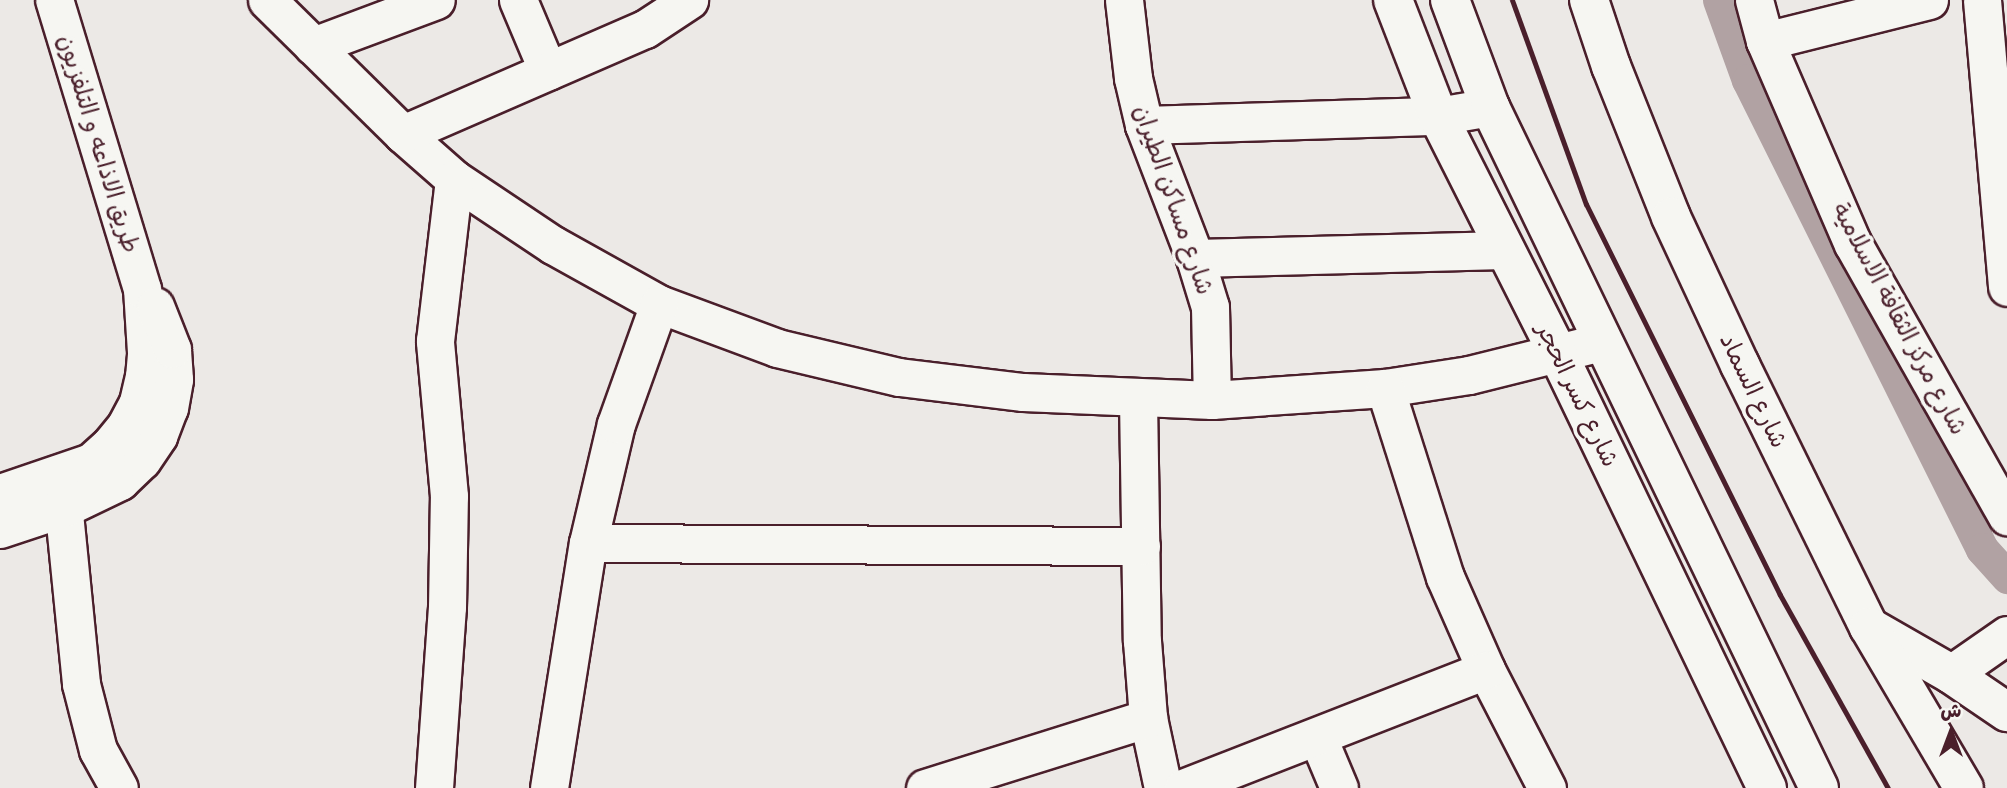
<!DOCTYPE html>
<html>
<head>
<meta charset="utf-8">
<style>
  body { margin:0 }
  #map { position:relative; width:2007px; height:788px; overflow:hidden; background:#ece9e6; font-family:Sriracha,"Playpen Sans Arabic",sans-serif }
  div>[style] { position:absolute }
  .canal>* { height:33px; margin:-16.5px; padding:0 16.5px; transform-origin:16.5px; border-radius:16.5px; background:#b1a2a3 }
  .roads { filter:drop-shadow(2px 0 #4a1f2b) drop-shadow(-2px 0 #4a1f2b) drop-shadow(0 2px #4a1f2b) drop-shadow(0 -2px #4a1f2b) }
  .minor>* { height:37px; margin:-18.5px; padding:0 18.5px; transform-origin:18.5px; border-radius:18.5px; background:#f6f6f2 }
  .tertiary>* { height:38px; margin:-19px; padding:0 19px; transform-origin:19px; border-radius:19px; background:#f6f6f2 }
  .secondary>* { height:38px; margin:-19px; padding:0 19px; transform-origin:19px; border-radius:19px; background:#f6f6f2 }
  .trunk>* { height:38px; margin:-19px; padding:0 19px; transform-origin:19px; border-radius:19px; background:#f6f6f2 }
  .rail>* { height:5px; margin:-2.5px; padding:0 2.5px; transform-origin:2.5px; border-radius:2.5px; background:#4a1f2b }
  span { translate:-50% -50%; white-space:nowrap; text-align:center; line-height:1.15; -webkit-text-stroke:7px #f6f6f2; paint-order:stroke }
  .street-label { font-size:24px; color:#4a1f2b }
  .north { position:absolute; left:1916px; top:697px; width:70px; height:70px; -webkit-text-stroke:5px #f6f6f2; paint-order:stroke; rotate:0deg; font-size:19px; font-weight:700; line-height:28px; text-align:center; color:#4a1f2b }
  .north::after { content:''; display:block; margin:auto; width:24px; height:32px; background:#4a1f2b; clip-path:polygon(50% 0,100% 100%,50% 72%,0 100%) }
</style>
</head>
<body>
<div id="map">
  <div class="canal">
    <div style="left:1719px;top:0;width:85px;rotate:70.1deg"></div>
    <div style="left:1748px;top:80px;width:524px;rotate:63.48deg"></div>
    <div style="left:1982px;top:549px;width:38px;rotate:48deg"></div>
  </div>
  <div class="roads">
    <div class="minor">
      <div style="left:267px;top:0;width:191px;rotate:44.6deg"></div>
      <div style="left:403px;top:134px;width:68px;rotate:41.4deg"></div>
      <div style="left:454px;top:179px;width:119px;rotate:33.7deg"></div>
      <div style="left:553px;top:245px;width:121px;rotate:29.1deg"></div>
      <div style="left:659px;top:304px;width:126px;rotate:20.4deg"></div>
      <div style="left:777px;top:348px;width:125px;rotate:13.4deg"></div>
      <div style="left:899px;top:377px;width:125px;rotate:6.9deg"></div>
      <div style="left:1023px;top:392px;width:189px;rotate:2.4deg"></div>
      <div style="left:1212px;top:400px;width:173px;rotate:-4deg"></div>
      <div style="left:1385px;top:388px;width:85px;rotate:-8.8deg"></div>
      <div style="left:1469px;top:375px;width:136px;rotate:-14deg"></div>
      <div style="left:518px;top:0;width:77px;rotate:67.1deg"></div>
      <div style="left:1124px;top:0;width:79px;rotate:83.4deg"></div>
      <div style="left:1133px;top:78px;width:48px;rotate:76.8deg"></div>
      <div style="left:1144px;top:125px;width:142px;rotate:69deg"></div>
      <div style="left:1195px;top:258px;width:51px;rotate:73deg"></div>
      <div style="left:1210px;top:307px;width:93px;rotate:88.8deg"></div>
      <div style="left:1754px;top:0;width:42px;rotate:75deg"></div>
      <div style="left:1765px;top:41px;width:221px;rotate:66.6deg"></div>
      <div style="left:1853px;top:244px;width:313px;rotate:60.5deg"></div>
      <div style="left:1982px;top:0;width:288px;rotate:85deg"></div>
      <div style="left:1765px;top:41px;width:169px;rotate:-14deg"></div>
      <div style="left:313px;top:46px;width:131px;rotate:-20.5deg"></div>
      <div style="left:1144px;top:125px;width:294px;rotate:-1.8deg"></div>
      <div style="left:1438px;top:116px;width:53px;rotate:-9.8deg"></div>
      <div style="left:403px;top:134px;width:264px;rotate:-23.5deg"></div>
      <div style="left:645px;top:29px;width:53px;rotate:-33.4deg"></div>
      <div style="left:1195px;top:258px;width:310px;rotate:-1.5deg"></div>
      <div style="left:1385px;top:388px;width:198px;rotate:72.4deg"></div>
      <div style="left:1445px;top:577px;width:102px;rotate:66.2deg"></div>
      <div style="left:1486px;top:670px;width:133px;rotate:62.7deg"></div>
      <div style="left:1138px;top:399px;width:242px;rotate:89.1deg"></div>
      <div style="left:1142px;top:641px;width:77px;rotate:85.5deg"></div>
      <div style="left:1148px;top:718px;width:72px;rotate:77.9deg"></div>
      <div style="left:61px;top:483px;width:202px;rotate:84.3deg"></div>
      <div style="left:81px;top:684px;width:68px;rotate:75.6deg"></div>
      <div style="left:98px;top:750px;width:43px;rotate:61.1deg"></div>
      <div style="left:0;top:493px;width:96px;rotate:-18.8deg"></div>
      <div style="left:91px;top:462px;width:25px;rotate:-42deg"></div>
      <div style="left:110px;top:445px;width:26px;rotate:-51deg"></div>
      <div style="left:126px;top:425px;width:26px;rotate:-62deg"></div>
      <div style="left:138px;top:402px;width:26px;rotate:-77deg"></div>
      <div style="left:144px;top:377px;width:25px;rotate:-85deg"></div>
      <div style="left:146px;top:352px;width:63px;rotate:-93.6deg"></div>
      <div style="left:142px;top:289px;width:302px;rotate:-106.9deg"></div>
      <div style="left:0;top:529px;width:70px;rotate:-18.4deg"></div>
      <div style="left:66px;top:507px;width:60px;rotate:-25.7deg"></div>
      <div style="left:120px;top:481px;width:30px;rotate:-44deg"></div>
      <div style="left:142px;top:460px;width:29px;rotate:-56deg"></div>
      <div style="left:158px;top:436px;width:30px;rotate:-69deg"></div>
      <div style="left:169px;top:408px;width:29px;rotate:-80deg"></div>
      <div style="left:174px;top:379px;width:30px;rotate:-94deg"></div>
      <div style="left:172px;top:349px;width:46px;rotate:-111.6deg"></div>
      <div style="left:588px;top:543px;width:553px;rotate:0.31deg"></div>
      <div style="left:1951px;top:674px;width:68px;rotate:-34.9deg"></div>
      <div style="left:1318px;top:738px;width:54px;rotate:67.2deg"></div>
      <div style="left:434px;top:788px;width:181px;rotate:-85.9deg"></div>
      <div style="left:447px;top:607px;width:111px;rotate:-89deg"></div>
      <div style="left:449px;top:496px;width:156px;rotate:-95.2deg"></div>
      <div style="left:435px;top:341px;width:163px;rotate:-83.3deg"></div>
      <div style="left:549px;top:788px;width:248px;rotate:-81deg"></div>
      <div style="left:588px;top:543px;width:122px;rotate:-76.8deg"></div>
      <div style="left:616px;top:424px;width:127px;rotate:-70.3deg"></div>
      <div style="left:925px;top:788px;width:234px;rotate:-17.4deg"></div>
      <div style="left:1183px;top:788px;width:325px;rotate:-21.3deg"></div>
    </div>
    <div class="tertiary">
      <div style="left:1869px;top:627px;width:95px;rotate:29.8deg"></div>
      <div style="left:1951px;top:674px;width:68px;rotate:34.2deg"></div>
    </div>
    <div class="secondary">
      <div style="left:1393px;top:0;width:124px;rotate:68.8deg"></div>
      <div style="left:1438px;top:116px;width:267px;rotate:63.2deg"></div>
      <div style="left:1558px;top:354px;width:482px;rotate:64.3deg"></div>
      <div style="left:1450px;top:0;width:114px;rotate:69.5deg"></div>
      <div style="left:1490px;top:107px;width:756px;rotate:64.21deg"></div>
    </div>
    <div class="trunk">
      <div style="left:1589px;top:0;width:70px;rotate:71.6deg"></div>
      <div style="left:1611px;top:66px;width:162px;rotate:68.3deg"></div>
      <div style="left:1671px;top:217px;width:163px;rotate:65deg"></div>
      <div style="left:1740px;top:365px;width:292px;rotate:63.8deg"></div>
      <div style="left:1869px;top:627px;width:187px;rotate:59.5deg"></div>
    </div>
  </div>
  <div class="rail">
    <div style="left:1512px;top:0;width:217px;rotate:70.1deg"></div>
    <div style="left:1586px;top:204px;width:436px;rotate:63.6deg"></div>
    <div style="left:1780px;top:595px;width:221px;rotate:60.8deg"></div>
  </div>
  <div class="street-label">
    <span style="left:98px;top:144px;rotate:73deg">طريق الاذاعه و التلفزيون</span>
    <span style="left:1173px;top:200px;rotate:71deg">شارع مساكن الطيران</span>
    <span style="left:1899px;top:319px;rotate:62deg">شارع مركز الثقافة الاسلامية</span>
    <span style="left:1753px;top:391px;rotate:64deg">شارع السماد</span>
    <span style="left:1577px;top:395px;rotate:64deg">شارع كسر الحجر</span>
  </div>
  <div class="north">ش</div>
</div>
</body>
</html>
